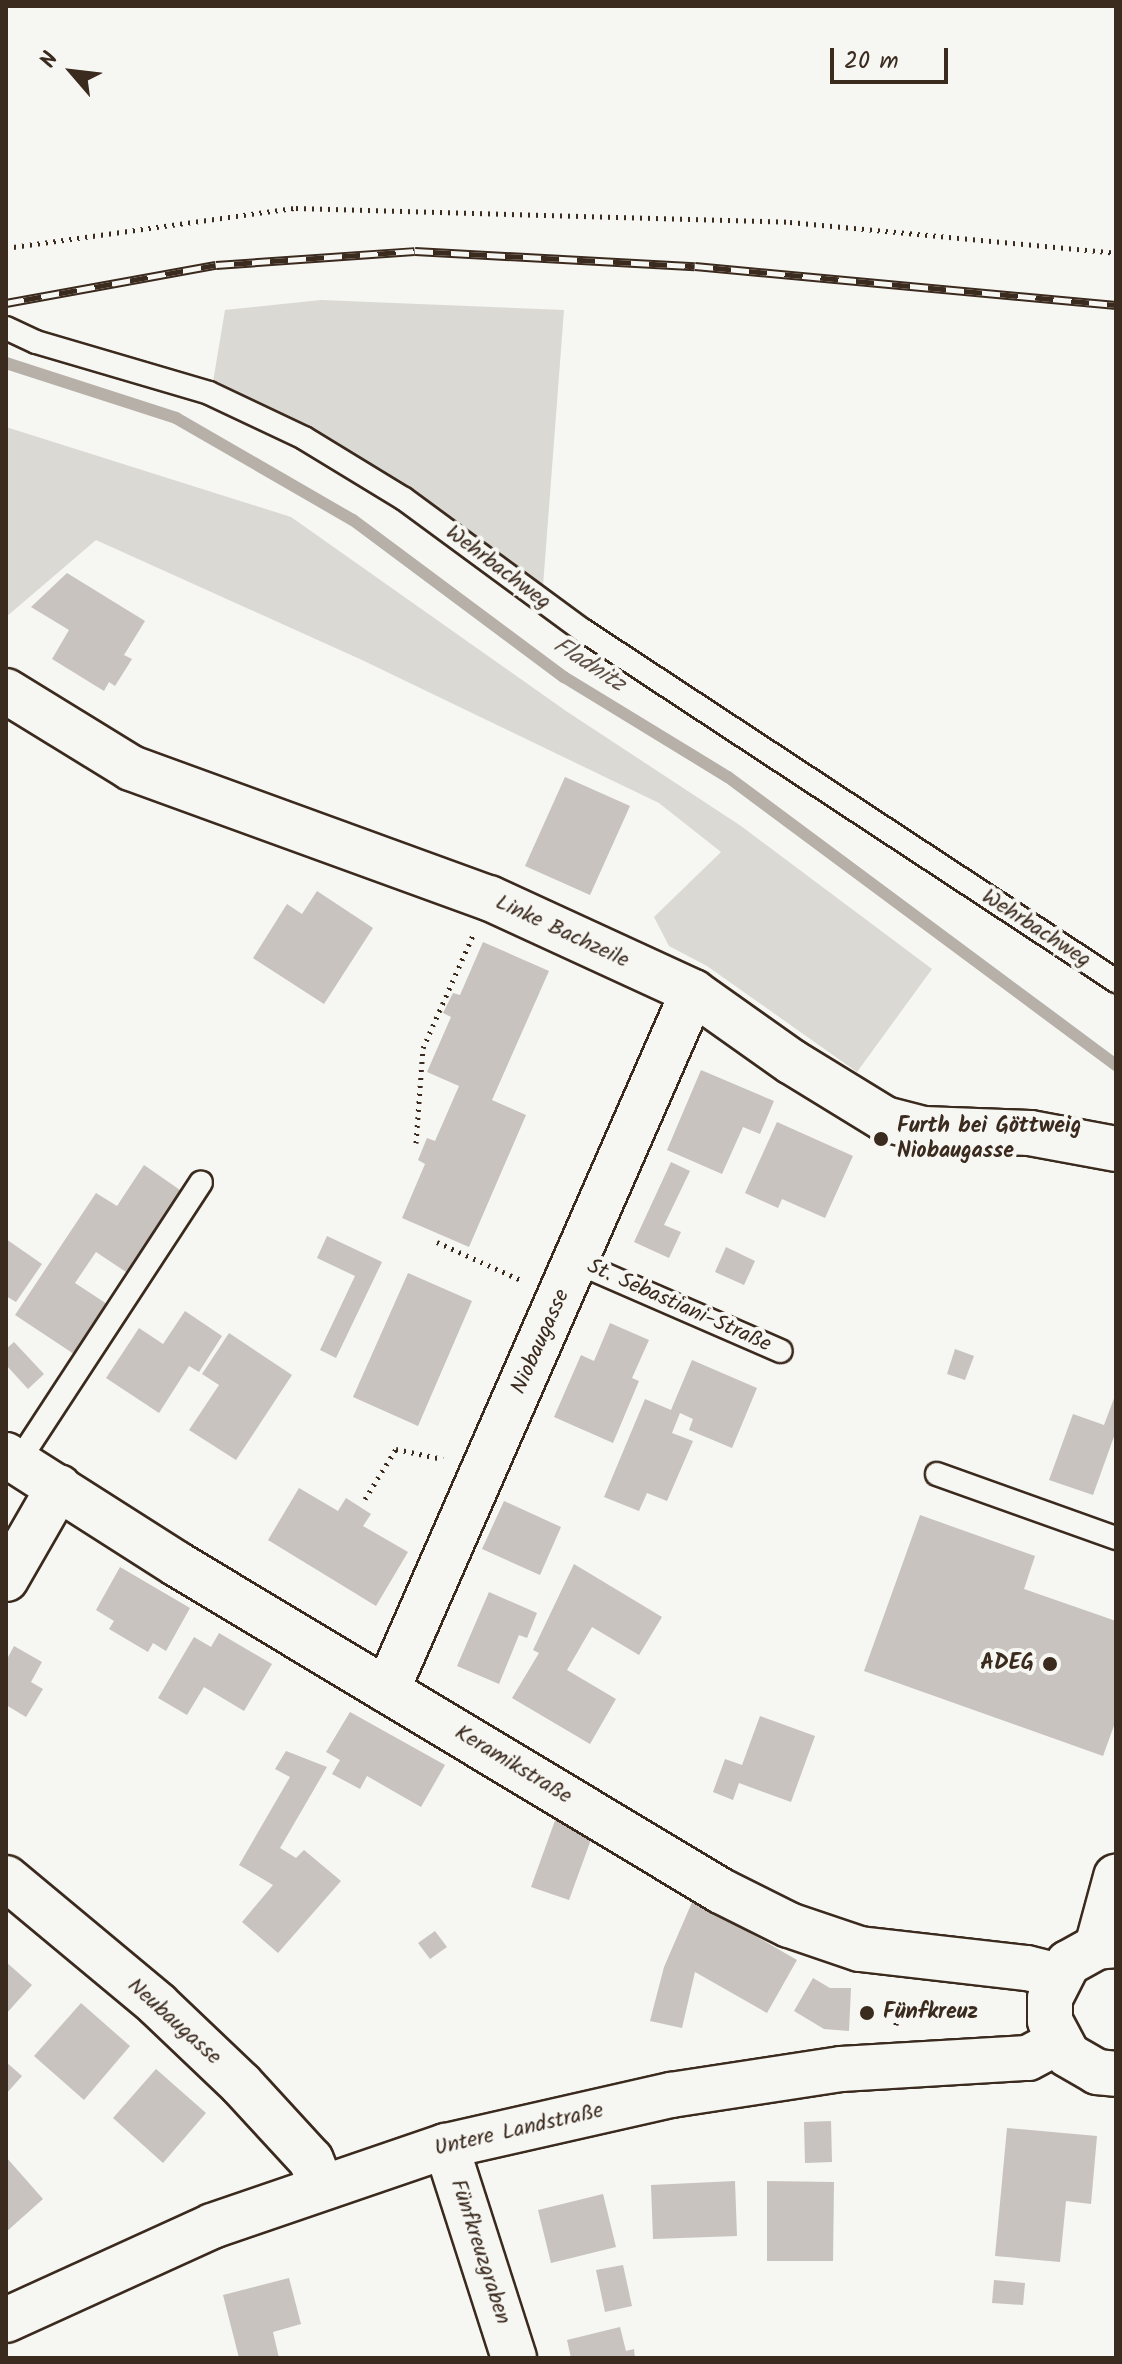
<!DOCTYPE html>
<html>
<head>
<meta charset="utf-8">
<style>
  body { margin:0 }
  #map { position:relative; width:1122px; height:2364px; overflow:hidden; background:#f6f6f2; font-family:Kalam,sans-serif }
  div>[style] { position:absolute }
  .green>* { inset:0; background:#dad9d3 }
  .stream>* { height:12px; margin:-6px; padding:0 6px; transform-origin:6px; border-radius:6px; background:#b6b0a9 }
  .building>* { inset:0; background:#c8c3be }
  .path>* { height:5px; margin-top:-2.5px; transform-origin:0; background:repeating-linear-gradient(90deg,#3b2a1e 0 2px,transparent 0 8px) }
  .roads { filter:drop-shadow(2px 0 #3b2a1e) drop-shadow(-2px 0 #3b2a1e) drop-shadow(0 2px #3b2a1e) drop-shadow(0 -2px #3b2a1e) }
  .lane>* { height:22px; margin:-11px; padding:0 11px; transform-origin:11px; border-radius:11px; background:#f6f6f2 }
  .street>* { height:44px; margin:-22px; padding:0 22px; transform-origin:22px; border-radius:22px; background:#f6f6f2 }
  .secondary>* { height:44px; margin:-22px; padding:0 22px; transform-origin:22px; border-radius:22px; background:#f6f6f2 }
  .rail>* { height:9px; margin-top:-4.5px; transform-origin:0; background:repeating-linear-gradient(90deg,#f6f6f2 0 18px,#3b2a1e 0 36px); box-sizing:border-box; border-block:2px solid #3b2a1e }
  .dots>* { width:22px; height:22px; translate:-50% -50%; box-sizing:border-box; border:4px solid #f6f6f2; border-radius:50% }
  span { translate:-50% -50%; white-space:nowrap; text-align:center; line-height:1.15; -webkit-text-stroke:8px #f6f6f2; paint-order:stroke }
  .street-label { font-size:22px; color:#3b2a1e }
  .poi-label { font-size:22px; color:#3b2a1e; font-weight:700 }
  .left { translate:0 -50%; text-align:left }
  .right { translate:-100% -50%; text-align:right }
  .water-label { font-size:24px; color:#605248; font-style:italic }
  .frame { position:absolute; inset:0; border:8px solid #3b2a1e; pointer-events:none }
  .north { position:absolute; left:32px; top:32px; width:80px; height:80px; -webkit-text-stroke:6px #f6f6f2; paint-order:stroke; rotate:298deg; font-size:22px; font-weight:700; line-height:32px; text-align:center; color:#3b2a1e }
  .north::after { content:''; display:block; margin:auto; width:28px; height:36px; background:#3b2a1e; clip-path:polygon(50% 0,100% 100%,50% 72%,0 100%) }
  .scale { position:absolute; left:830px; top:48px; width:118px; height:36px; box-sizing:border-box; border:4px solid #3b2a1e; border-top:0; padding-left:10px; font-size:24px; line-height:28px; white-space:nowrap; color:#3b2a1e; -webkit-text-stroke:6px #f6f6f2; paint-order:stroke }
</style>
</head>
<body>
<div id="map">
  <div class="green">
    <div style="clip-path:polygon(321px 300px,564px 310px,543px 586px,411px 488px,310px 426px,213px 382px,225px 310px)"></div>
    <div style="clip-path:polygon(6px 427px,291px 517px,566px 711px,741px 826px,932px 969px,857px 1072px,707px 966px,669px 946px,654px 917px,721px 852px,659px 803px,362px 660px,96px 540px,6px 617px)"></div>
  </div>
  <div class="stream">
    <div style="left:6px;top:363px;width:179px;rotate:17.9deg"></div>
    <div style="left:176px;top:418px;width:204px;rotate:30deg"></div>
    <div style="left:353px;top:520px;width:263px;rotate:36.7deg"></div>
    <div style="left:564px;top:677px;width:192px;rotate:31.4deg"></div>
    <div style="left:728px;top:777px;width:483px;rotate:36.6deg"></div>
  </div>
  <div class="building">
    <div style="clip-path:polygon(67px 573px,145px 621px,124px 655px,132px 659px,115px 686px,109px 682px,104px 691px,52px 659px,69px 630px,31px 607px)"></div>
    <div style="clip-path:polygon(565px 777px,630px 806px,590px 895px,525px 866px)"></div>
    <div style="clip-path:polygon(317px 891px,373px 928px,324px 1004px,253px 958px,287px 904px,302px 914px)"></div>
    <div style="clip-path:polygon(483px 942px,549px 971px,492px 1100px,526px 1115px,469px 1247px,402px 1218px,425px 1164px,418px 1160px,427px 1138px,435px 1141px,459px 1086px,427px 1072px,451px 1017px,443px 1013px,453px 993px,460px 995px)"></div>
    <div style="clip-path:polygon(701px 1070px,774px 1101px,760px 1134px,743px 1127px,722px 1174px,667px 1150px)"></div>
    <div style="clip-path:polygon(777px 1122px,853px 1156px,825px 1218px,782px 1199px,778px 1208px,745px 1193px)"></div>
    <div style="clip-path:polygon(671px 1162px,690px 1171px,664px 1225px,681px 1232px,669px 1258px,634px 1242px)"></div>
    <div style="clip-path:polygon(144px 1165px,180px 1190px,129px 1274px,96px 1252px,75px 1283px,110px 1306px,77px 1356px,15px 1315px,96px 1193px,117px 1206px)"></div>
    <div style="clip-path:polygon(327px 1236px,382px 1262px,336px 1358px,320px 1350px,355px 1276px,317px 1258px)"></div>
    <div style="clip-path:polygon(6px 1239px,42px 1264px,16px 1302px,6px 1296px)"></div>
    <div style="clip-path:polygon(726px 1247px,755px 1261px,744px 1285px,715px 1272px)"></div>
    <div style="clip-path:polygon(408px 1273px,472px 1301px,418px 1426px,353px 1397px)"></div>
    <div style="clip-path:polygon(185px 1311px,222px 1336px,199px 1372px,189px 1366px,159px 1413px,106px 1378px,139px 1328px,163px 1344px)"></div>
    <div style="clip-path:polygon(610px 1323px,649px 1340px,632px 1378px,639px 1381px,613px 1443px,554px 1417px,581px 1355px,594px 1361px)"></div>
    <div style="clip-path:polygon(229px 1333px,292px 1375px,236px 1460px,189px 1430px,219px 1385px,202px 1374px)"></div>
    <div style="clip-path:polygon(14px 1342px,44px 1374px,28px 1389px,6px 1365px,6px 1349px)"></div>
    <div style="clip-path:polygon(955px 1349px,974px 1356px,965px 1380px,947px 1374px)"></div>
    <div style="clip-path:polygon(692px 1360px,757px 1388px,732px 1448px,689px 1430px,693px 1419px,680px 1413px,672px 1433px,693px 1441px,667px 1501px,647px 1493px,639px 1511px,604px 1497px,645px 1399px,671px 1410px)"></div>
    <div style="clip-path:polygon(1116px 1393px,1116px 1431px,1093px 1495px,1049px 1480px,1073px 1414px,1104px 1425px)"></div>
    <div style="clip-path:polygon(299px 1488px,338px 1511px,346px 1498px,371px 1514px,363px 1526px,408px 1552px,376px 1606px,268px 1540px)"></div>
    <div style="clip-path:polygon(504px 1501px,561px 1527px,540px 1575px,482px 1549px)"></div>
    <div style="clip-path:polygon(920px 1515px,1035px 1556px,1024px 1589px,1116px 1621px,1116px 1720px,1103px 1756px,864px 1671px)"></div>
    <div style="clip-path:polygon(574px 1564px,662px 1617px,639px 1655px,592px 1627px,567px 1670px,616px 1699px,590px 1744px,512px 1698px,539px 1653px,533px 1650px)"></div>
    <div style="clip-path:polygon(120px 1567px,190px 1608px,166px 1651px,153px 1643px,148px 1652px,109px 1629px,114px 1621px,96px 1610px)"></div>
    <div style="clip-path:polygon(489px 1592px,537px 1613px,527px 1638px,519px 1635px,499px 1684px,457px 1666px)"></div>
    <div style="clip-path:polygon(219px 1633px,272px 1664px,244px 1711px,204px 1687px,187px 1715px,158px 1698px,194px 1637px,211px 1647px)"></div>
    <div style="clip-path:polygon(14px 1646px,42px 1662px,31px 1682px,43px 1689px,26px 1717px,6px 1705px,6px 1661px)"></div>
    <div style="clip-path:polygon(350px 1712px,445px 1765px,421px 1807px,367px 1776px,360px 1789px,332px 1774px,340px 1760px,326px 1752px)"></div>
    <div style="clip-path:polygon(760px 1716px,815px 1736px,791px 1802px,739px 1783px,733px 1800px,713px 1792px,725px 1759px,742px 1765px)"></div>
    <div style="clip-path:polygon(286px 1751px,327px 1767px,280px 1848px,296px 1858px,304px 1850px,341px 1881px,278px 1953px,242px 1922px,273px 1885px,239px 1865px,290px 1777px,275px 1769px)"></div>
    <div style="clip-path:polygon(557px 1815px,593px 1834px,569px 1900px,531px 1887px)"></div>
    <div style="clip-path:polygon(693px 1900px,797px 1960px,767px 2013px,695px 1972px,682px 2028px,650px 2021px,664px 1967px)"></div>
    <div style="clip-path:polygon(435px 1931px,447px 1947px,430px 1959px,418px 1943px)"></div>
    <div style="clip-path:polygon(6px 1962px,32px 1985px,6px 2014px)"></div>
    <div style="clip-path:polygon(813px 1978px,830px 1988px,851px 1988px,849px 2031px,824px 2029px,794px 2011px)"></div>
    <div style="clip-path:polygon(81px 2003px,130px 2046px,84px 2100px,34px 2056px)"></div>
    <div style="clip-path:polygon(6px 2062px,22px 2076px,6px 2094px)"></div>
    <div style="clip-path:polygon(156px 2069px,206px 2113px,163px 2163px,113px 2118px)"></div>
    <div style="clip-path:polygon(831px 2121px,832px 2162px,805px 2163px,804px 2122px)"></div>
    <div style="clip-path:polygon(1007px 2128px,1097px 2136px,1091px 2204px,1066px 2201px,1060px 2262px,995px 2256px)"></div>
    <div style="clip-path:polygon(6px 2157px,43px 2199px,6px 2232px)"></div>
    <div style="clip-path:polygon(735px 2181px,737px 2236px,653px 2239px,651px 2185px)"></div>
    <div style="clip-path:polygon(767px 2181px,834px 2182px,833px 2261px,767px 2261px)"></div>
    <div style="clip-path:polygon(603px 2194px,616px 2247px,551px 2263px,538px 2210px)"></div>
    <div style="clip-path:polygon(623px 2265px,632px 2306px,605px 2312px,596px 2270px)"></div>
    <div style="clip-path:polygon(289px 2278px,301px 2324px,273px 2332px,279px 2358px,239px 2358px,223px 2295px)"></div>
    <div style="clip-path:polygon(994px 2280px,1025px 2283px,1023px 2305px,992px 2303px)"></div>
    <div style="clip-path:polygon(620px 2327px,626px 2351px,634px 2349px,635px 2358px,571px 2358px,567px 2340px)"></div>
  </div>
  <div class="path">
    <div style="left:6px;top:248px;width:293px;rotate:-7.9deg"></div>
    <div style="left:296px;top:208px;width:494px;rotate:1.6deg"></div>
    <div style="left:790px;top:222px;width:327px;rotate:5.4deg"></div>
    <div style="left:416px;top:1143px;width:95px;rotate:-85.8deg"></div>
    <div style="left:423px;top:1048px;width:124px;rotate:-66.1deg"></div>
    <div style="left:437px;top:1242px;width:94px;rotate:24.4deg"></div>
    <div style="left:365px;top:1499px;width:59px;rotate:-58.2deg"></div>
    <div style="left:396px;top:1449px;width:48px;rotate:12deg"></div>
    <div style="left:896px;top:2025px;width:29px;rotate:-84deg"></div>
  </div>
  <div class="roads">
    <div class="lane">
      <div style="left:6px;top:328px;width:33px;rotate:25deg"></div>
      <div style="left:36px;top:342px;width:180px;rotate:16.4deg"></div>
      <div style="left:209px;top:393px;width:105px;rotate:25.3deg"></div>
      <div style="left:304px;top:438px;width:117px;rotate:31.4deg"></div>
      <div style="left:404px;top:499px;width:223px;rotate:36.3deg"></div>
      <div style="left:584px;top:631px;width:637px;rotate:33.34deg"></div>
      <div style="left:576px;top:1262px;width:223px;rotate:23.5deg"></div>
      <div style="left:18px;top:1462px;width:334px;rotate:-56.8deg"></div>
      <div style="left:937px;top:1474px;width:190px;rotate:19.7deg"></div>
    </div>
    <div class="street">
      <div style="left:6px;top:691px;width:147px;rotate:31.6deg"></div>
      <div style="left:131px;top:768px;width:381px;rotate:20deg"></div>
      <div style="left:489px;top:898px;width:225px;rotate:24.7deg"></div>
      <div style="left:693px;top:992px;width:121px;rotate:35.3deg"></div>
      <div style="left:792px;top:1062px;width:109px;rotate:31.5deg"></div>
      <div style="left:885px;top:1119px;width:40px;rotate:14.4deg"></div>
      <div style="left:924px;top:1129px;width:106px;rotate:2.2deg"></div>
      <div style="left:1030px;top:1133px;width:87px;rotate:10.5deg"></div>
      <div style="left:6px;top:1455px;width:203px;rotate:32.5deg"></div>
      <div style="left:177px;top:1564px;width:635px;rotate:31.01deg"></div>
      <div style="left:721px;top:1891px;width:76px;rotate:26.6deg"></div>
      <div style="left:789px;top:1925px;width:75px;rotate:18.7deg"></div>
      <div style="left:860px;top:1949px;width:168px;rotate:6.5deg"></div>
      <div style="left:1027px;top:1968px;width:32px;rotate:14deg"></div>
      <div style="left:6px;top:1579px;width:106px;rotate:-60.1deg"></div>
      <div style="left:387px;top:1690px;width:762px;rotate:-66.33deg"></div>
      <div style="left:6px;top:1878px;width:197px;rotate:39.8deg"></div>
      <div style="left:157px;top:2004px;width:116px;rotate:43.6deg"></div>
      <div style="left:241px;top:2084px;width:103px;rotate:47.4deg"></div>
      <div style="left:311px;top:2160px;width:27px;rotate:68deg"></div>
      <div style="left:1097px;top:1947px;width:73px;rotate:-74.8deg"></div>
      <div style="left:446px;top:2146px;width:223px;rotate:72.2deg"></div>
    </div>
    <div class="secondary">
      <div style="left:1116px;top:1945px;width:19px;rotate:174deg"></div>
      <div style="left:1097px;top:1947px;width:33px;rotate:151deg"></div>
      <div style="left:1068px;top:1963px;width:39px;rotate:117deg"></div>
      <div style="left:1050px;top:1998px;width:23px;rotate:90deg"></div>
      <div style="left:1050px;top:2021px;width:38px;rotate:62deg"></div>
      <div style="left:1068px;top:2055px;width:34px;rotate:30deg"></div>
      <div style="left:1097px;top:2072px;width:19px;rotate:6deg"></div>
      <div style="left:6px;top:2320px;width:226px;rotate:-24.5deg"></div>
      <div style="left:212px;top:2226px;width:247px;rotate:-18.9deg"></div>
      <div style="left:446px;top:2146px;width:231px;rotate:-12.8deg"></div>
      <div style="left:671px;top:2095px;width:172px;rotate:-8.7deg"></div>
      <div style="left:841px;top:2069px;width:187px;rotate:-3.4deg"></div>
      <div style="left:1028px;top:2058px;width:34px;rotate:-28deg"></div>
    </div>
  </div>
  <div class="rail">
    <div style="left:6px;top:303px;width:213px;rotate:-10.3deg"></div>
    <div style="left:216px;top:265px;width:199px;rotate:-4deg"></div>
    <div style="left:415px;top:251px;width:280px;rotate:3.1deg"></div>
    <div style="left:695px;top:266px;width:423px;rotate:5.3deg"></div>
  </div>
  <div class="dots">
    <div style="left:881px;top:1139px;background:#3b2a1e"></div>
    <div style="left:1050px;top:1664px;background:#3b2a1e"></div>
    <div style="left:867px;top:2013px;background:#3b2a1e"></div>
  </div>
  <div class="street-label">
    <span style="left:498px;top:568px;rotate:37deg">Wehrbachweg</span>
    <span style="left:1036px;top:929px;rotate:33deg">Wehrbachweg</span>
    <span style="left:562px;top:932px;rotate:25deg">Linke Bachzeile</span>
    <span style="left:679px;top:1306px;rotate:24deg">St. Sebastiani-Straße</span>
    <span style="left:541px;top:1342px;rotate:-66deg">Niobaugasse</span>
    <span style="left:513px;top:1765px;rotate:31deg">Keramikstraße</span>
    <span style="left:174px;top:2022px;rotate:42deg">Neubaugasse</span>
    <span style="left:519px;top:2130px;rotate:-13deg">Untere Landstraße</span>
    <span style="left:480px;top:2252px;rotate:72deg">Fünfkreuzgraben</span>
  </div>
  <div class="poi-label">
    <span class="left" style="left:897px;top:1139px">Furth bei Göttweig<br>Niobaugasse</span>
    <span class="right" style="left:1034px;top:1664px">ADEG</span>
    <span class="left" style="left:883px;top:2013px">Fünfkreuz</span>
  </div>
  <div class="water-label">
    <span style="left:589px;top:665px;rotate:33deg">Fladnitz</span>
  </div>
  <div class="frame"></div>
  <div class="north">N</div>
  <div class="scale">20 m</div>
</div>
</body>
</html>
